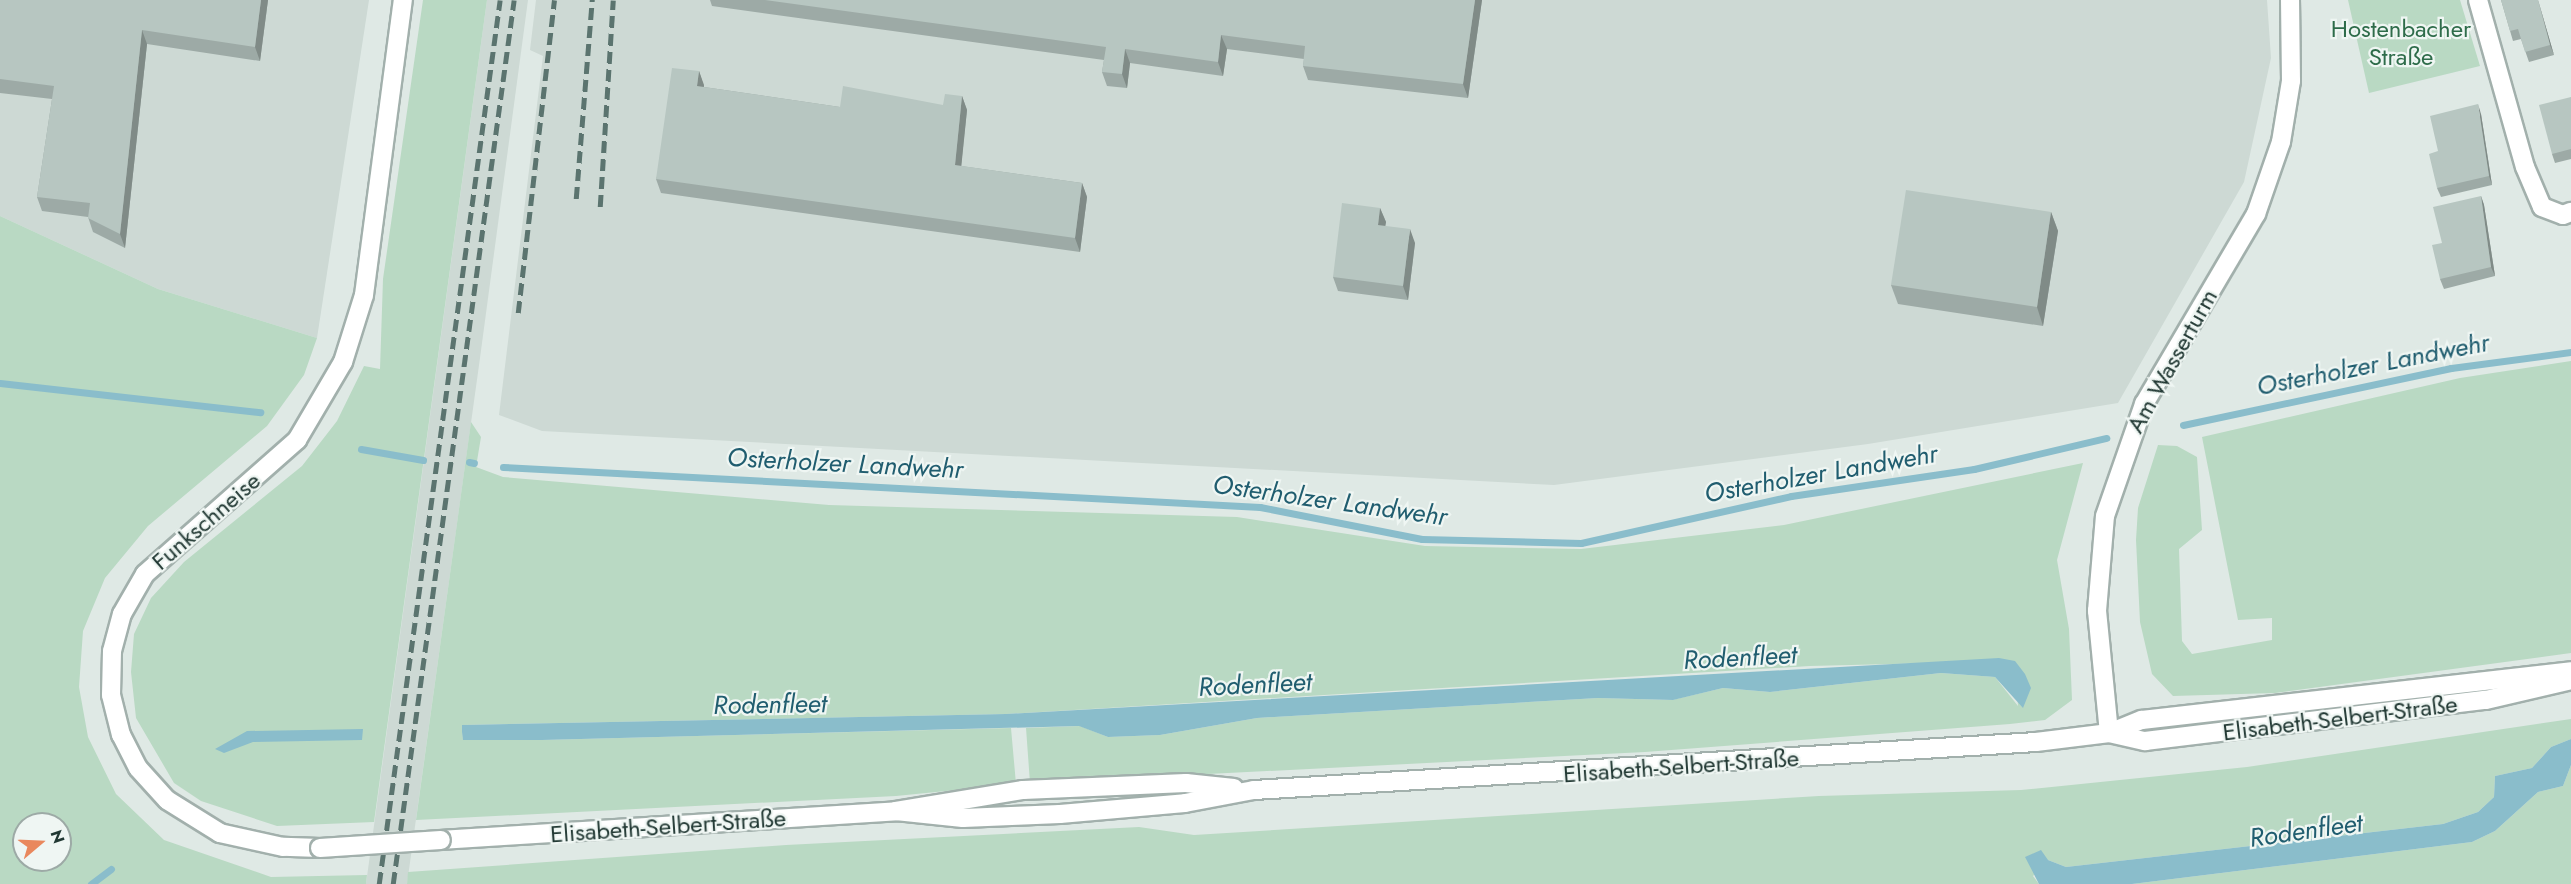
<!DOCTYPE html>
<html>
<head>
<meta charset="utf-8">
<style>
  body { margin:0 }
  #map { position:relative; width:2571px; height:884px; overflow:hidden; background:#dfe9e5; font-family:Jost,sans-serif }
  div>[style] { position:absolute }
  .built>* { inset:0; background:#cdd9d4 }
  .green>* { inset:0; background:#b9d9c3 }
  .water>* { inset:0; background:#8abdcb }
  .stream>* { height:7px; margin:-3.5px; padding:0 3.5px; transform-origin:3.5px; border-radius:3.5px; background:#8abdcb }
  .roads { filter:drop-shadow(2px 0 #a2b0ac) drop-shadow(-2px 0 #a2b0ac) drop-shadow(0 2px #a2b0ac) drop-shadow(0 -2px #a2b0ac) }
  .minor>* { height:18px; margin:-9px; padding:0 9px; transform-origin:9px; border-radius:9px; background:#fff }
  .rail>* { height:4.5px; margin-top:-2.25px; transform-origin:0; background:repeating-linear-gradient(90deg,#5b746f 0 12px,transparent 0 18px) }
  .bridges { filter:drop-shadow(2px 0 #a2b0ac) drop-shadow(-2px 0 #a2b0ac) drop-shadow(0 2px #a2b0ac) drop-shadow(0 -2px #a2b0ac) }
  .minor-bridge>* { height:18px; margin:-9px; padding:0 9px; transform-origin:9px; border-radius:9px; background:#fff }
  .wall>* { inset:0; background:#9daaa6 }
  .shaded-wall>* { inset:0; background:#808b87 }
  .building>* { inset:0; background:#b7c6c1 }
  span { translate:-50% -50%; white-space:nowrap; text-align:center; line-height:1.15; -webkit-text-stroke:4.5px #eff6f3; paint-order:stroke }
  .park-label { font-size:24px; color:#2e6c4a }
  .street-label { font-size:24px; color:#213833 }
  .water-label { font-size:26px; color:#205d6f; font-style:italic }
  .north { position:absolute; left:12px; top:812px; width:60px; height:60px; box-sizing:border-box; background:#eff6f3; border:2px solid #9daaa6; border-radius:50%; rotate:71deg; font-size:16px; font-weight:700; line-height:24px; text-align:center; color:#213833 }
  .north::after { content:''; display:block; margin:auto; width:21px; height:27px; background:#e9885d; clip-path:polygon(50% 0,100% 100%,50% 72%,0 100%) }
</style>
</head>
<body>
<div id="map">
  <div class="built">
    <div style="clip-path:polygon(0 0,369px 0,317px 338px,158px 289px,0 216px)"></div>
    <div style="clip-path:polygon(487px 0,528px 0,480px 358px,407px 884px,366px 884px)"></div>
    <div style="clip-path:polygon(536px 0,2267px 0,2271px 58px,2244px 182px,2118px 403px,1868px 444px,1554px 485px,542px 431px,499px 415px,543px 56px,530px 50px)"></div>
  </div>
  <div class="green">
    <div style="clip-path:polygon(423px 0,487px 0,374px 822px,277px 826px,201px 801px,174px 783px,136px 718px,131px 672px,134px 634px,151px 598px,184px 562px,302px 466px,337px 421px,364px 366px,380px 369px,383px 279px)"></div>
    <div style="clip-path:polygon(2348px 0,2460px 0,2480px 66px,2369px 93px)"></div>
    <div style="clip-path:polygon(evenodd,0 216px,158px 289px,317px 338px,304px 375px,267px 426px,148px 526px,105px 578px,83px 631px,79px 687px,88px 737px,116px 794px,164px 840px,271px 877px,367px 875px,366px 884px,0 884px,0 216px,24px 824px,60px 824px,60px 860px,24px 860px,24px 824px)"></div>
    <div style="clip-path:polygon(2571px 361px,2571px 653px,2275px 693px,2173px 696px,2152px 674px,2140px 622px,2136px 540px,2138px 508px,2158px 445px,2177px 446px,2197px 457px,2202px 530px,2179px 549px,2182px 641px,2192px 654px,2272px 640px,2272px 618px,2238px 620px,2202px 437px,2460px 378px)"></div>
    <div style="clip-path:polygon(471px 422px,481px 437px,476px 467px,503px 477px,829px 505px,1237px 517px,1425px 546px,1581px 549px,1784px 525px,2083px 463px,2057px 560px,2069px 629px,2072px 700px,2045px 720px,2010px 724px,1645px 752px,1030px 783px,1026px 728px,1080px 726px,1108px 737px,1160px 735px,1257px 718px,1598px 698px,1672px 700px,1723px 688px,1770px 692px,1941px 673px,1995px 677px,2018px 706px,2015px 661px,1810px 666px,1006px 714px,462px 725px,463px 740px,542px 740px,1011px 728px,1016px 784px,896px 796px,416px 820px)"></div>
    <div style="clip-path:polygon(2571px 719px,2571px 739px,2551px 747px,2532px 768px,2495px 776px,2494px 797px,2478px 812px,2443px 824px,2066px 867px,2048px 860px,2033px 876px,2039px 884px,407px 884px,408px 872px,786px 845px,1139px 827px,1194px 835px,1819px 796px,2021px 790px,2247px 767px)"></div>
    <div style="clip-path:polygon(2571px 765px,2571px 884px,2132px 884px,2472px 842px,2495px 831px,2538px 792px,2563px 786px)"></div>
  </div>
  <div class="water">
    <div style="clip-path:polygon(1999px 658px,2015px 661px,2025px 674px,2031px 688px,2023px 708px,1995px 677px,1941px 673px,1770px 692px,1723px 688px,1673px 700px,1598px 698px,1257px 718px,1160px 735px,1108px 737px,1079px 726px,542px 740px,463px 740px,462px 732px,462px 725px,1006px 714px)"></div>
    <div style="clip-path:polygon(363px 729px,362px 740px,253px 742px,224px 753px,215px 749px,247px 731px)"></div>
    <div style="clip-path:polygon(2571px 739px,2571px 765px,2563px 786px,2538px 792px,2495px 831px,2472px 842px,2132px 884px,2039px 884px,2025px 857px,2041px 850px,2048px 860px,2066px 867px,2443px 824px,2478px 812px,2494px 797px,2495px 776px,2532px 768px,2551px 747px)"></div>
  </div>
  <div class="stream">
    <div style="left:0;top:383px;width:262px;rotate:6.4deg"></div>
    <div style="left:2183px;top:425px;width:274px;rotate:-12deg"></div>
    <div style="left:2451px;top:368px;width:121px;rotate:-7.6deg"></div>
    <div style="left:361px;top:449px;width:63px;rotate:10.1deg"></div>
    <div style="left:469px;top:462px;width:5px;rotate:11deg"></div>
    <div style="left:503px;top:467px;width:758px;rotate:3.02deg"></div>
    <div style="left:1260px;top:507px;width:165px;rotate:11.2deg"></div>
    <div style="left:1422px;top:539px;width:159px;rotate:1.4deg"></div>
    <div style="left:1581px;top:543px;width:215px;rotate:-12.6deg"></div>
    <div style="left:1791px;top:496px;width:185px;rotate:-8.4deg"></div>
    <div style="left:1974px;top:469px;width:136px;rotate:-13.2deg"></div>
    <div style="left:91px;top:884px;width:25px;rotate:-37deg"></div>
  </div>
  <div class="roads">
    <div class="minor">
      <div style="left:2478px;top:0;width:173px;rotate:74.3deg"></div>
      <div style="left:2525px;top:167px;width:43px;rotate:67deg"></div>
      <div style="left:2542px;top:207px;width:22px;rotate:21deg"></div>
      <div style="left:2563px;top:215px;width:9px;rotate:-21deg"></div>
      <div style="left:2109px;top:733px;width:123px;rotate:-95.6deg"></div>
      <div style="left:2097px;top:611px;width:95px;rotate:-85.2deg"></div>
      <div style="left:2105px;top:516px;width:119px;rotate:-70.8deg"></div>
      <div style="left:2144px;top:404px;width:221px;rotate:-59.5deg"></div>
      <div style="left:2256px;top:214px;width:76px;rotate:-70.9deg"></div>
      <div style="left:2281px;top:142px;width:62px;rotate:-80.7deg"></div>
      <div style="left:2291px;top:81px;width:81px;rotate:-90.7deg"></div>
      <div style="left:2109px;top:733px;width:37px;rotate:13deg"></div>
      <div style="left:2145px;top:741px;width:343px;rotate:-6.9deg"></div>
      <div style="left:2486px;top:700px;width:87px;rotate:-13.2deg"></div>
      <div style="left:896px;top:811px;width:67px;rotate:6deg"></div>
      <div style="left:963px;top:818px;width:97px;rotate:-2.4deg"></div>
      <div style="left:1060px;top:814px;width:125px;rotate:-5deg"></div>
      <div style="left:1185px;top:803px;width:70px;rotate:-10.7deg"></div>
      <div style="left:1254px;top:790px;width:783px;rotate:-3.51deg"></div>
      <div style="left:2036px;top:742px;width:74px;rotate:-7deg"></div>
      <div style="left:2109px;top:733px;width:35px;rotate:-22deg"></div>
      <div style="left:2142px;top:720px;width:432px;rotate:-6.5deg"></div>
      <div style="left:441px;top:840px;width:456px;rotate:-3.6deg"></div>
      <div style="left:896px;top:811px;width:129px;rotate:-9.4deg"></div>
      <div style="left:1023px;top:790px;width:163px;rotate:-2.5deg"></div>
      <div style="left:1186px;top:783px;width:48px;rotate:5.9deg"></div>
      <div style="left:320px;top:848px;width:37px;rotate:-178deg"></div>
      <div style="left:283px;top:847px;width:65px;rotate:-167.5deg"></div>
      <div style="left:220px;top:833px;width:62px;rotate:-148.1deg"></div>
      <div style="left:167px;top:800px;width:43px;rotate:-132.2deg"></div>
      <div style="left:138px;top:768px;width:37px;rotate:-117deg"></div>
      <div style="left:121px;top:735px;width:41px;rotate:-104deg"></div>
      <div style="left:111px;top:695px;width:44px;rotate:-88.7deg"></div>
      <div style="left:112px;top:651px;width:38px;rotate:-75deg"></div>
      <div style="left:122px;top:614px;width:46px;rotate:-60.1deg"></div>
      <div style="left:145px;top:574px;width:203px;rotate:-41.4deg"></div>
      <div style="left:297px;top:440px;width:91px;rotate:-59.5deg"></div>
      <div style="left:343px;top:362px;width:70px;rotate:-72.6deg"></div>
      <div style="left:364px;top:295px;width:298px;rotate:-82.5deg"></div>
    </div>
  </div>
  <div class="rail">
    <div style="left:576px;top:199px;width:200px;rotate:-85.4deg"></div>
    <div style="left:600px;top:207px;width:207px;rotate:-86.4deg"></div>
    <div style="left:518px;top:313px;width:315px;rotate:-83.4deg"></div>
    <div style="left:379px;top:884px;width:892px;rotate:-82.21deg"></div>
    <div style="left:393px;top:884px;width:892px;rotate:-82.21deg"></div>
  </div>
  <div class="bridges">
    <div class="minor-bridge">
      <div style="left:320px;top:848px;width:121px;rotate:-3.8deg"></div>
    </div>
  </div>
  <div class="wall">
    <div style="clip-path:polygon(0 0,268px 0,260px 61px,147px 44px,125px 248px,93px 232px,88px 217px,42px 211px,37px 197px,52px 99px,0 93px)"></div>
    <div style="clip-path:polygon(710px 0,1482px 0,1468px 98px,1308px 80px,1303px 66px,1304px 59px,1227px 49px,1223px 76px,1130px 63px,1127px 88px,1107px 86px,1102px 72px,1104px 60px,712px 6px)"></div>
    <div style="clip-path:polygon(2501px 0,2538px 0,2554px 55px,2529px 62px,2521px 39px,2513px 41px)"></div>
    <div style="clip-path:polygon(699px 71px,704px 87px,840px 107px,943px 105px,962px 96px,967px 110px,961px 166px,1082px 183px,1087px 197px,1080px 252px,661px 193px,656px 179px)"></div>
    <div style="clip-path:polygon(2571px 97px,2571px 159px,2555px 163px,2552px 154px)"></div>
    <div style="clip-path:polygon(2481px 114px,2492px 185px,2441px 197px,2437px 188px)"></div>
    <div style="clip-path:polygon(2481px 196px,2484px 205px,2495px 276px,2444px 289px,2440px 279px)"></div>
    <div style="clip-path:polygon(1380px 208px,1386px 222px,1385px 226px,1415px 243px,1408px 300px,1338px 291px,1333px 277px)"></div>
    <div style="clip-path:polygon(2051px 212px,2058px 231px,2043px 326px,1898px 304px,1891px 285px)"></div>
  </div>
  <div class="shaded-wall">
    <div style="clip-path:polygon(261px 0,268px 0,260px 61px,255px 47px)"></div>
    <div style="clip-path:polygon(1475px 0,1482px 0,1468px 98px,1463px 84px)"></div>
    <div style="clip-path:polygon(2538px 0,2554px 55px,2550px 45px)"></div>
    <div style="clip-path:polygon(142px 30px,147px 44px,125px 248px,120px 234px)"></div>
    <div style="clip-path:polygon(1221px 35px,1227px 49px,1223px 76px,1218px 62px)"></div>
    <div style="clip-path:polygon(1125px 49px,1130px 63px,1127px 88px,1122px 74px)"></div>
    <div style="clip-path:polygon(699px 71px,704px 85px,702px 100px,697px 86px)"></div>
    <div style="clip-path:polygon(962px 96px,967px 110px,960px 179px,955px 165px)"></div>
    <div style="clip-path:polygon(2478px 104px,2481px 114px,2492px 185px,2489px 176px)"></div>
    <div style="clip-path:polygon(1082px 183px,1087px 197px,1080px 252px,1075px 238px)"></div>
    <div style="clip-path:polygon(2481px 196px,2484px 205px,2495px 276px,2491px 267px)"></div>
    <div style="clip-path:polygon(1380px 208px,1386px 222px,1383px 239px,1378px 225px)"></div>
    <div style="clip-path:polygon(2051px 212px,2058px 231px,2043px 326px,2037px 307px)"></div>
    <div style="clip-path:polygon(1410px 229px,1415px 243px,1408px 300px,1403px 286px)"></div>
  </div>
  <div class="building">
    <div style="clip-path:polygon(0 0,261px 0,255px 47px,142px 30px,120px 234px,88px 218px,90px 203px,37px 197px,54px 86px,0 79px)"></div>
    <div style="clip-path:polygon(765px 0,1475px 0,1463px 84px,1303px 66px,1305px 46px,1221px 35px,1218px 62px,1125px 49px,1122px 74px,1102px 72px,1106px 47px)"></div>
    <div style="clip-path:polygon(2501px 0,2538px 0,2550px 45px,2525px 52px,2518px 29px,2510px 31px)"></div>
    <div style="clip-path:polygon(672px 68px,699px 71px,697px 86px,840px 107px,843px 86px,943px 105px,945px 94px,962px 96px,955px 165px,1082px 183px,1075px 238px,656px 179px)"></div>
    <div style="clip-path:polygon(2571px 97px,2571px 149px,2552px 154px,2539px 105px)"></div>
    <div style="clip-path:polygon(2478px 104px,2489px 176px,2437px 188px,2429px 154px,2438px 151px,2430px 116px)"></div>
    <div style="clip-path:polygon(1906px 190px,2051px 212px,2037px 307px,1891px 285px)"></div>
    <div style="clip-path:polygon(2481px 196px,2491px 267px,2440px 279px,2432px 245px,2442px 243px,2433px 207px)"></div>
    <div style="clip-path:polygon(1342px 203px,1380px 208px,1378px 225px,1410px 229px,1403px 286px,1333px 277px)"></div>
  </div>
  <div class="park-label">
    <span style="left:2401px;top:43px">Hostenbacher<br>Straße</span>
  </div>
  <div class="street-label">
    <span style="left:2172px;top:361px;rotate:-61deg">Am Wasserturm</span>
    <span style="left:206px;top:521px;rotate:-41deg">Funkschneise</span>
    <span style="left:2340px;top:718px;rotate:-7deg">Elisabeth-Selbert-Straße</span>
    <span style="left:1681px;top:766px;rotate:-4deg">Elisabeth-Selbert-Straße</span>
    <span style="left:668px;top:826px;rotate:-4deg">Elisabeth-Selbert-Straße</span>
  </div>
  <div class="water-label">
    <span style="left:2373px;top:365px;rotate:-11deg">Osterholzer Landwehr</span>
    <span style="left:845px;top:464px;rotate:3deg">Osterholzer Landwehr</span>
    <span style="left:1821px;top:474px;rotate:-10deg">Osterholzer Landwehr</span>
    <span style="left:1330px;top:501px;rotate:8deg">Osterholzer Landwehr</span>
    <span style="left:1740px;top:658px;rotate:-3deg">Rodenfleet</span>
    <span style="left:1255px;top:685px;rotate:-3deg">Rodenfleet</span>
    <span style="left:770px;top:705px;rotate:-1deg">Rodenfleet</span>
    <span style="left:2306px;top:831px;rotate:-8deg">Rodenfleet</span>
  </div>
  <div class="north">N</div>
</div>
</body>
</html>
